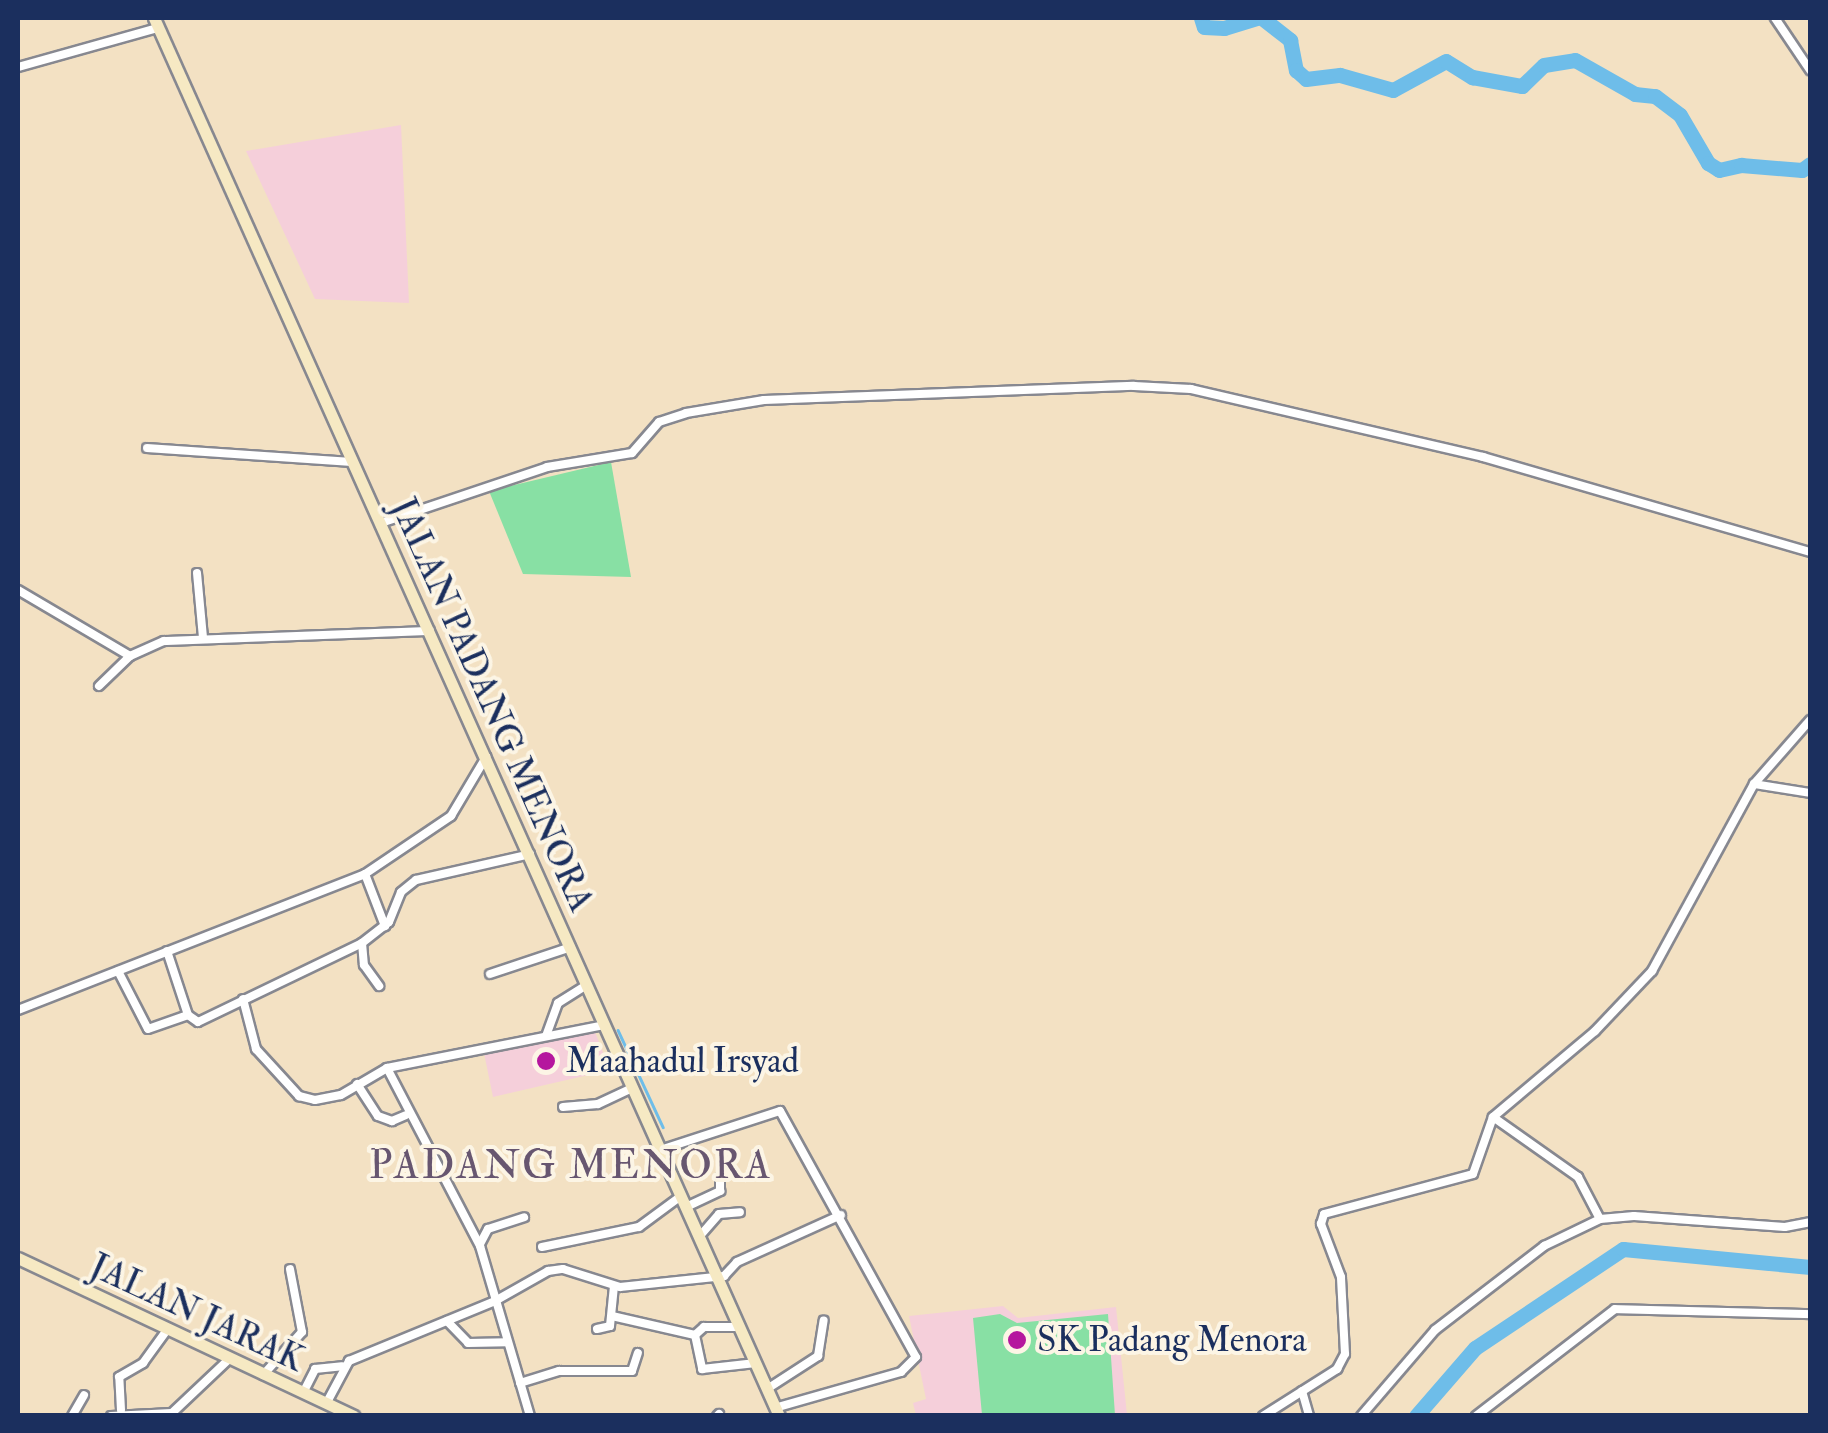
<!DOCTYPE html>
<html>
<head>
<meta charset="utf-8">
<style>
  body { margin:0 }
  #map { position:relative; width:1828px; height:1433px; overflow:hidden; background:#f3e1c3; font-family:"IM FELL Double Pica",serif }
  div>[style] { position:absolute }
  .built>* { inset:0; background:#f5cfda }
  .green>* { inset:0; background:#88e0a4 }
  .stream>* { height:2.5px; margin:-1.25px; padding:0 1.25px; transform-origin:1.25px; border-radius:1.25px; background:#6ebde9 }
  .river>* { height:15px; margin:-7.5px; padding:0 7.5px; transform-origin:7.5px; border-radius:7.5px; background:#6ebde9 }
  .roads { filter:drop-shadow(2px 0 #878890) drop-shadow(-2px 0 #878890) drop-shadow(0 2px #878890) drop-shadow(0 -2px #878890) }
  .street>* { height:8px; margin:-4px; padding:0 4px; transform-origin:4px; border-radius:4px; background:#fff }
  .secondary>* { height:11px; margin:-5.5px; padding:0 5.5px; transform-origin:5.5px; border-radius:5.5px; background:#f6e9c3 }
  .dots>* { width:28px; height:28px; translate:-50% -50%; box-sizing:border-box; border:5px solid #fcf5e5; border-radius:50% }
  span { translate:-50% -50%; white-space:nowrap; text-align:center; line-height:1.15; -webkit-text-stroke:8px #fcf5e5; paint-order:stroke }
  .street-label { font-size:35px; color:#1b2f5e }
  .poi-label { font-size:35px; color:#1b2f5e }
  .left { translate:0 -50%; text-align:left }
  .quarter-label { font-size:40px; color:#675670; letter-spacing:2.5px }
  .frame { position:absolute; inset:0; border:20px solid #1b2f5e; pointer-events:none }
</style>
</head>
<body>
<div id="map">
  <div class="built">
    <div style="clip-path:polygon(401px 125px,409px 303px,315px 299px,246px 151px)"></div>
    <div style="clip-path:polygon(595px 1032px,610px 1070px,493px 1097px,484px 1053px)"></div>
    <div style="clip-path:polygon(1003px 1306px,1018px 1318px,1116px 1307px,1127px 1415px,916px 1415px,913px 1403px,926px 1399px,909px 1316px)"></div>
  </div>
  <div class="green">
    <div style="clip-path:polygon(611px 462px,631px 577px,523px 574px,489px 491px)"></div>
    <div style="clip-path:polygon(1000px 1314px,1017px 1323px,1108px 1314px,1115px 1415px,982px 1415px,973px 1318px)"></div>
  </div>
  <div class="stream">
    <div style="left:618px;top:1030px;width:107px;rotate:65.1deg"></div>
  </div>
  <div class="river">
    <div style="left:1201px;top:18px;width:9px;rotate:72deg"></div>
    <div style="left:1204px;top:27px;width:20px;rotate:3deg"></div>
    <div style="left:1224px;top:28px;width:34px;rotate:-17deg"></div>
    <div style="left:1262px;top:18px;width:36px;rotate:38deg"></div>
    <div style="left:1290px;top:40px;width:31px;rotate:79deg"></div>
    <div style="left:1296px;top:70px;width:13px;rotate:42deg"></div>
    <div style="left:1306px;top:79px;width:34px;rotate:-7deg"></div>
    <div style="left:1340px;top:75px;width:55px;rotate:15.8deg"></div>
    <div style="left:1393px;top:90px;width:60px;rotate:-28.7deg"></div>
    <div style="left:1446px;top:61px;width:31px;rotate:32deg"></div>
    <div style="left:1472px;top:77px;width:51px;rotate:10.2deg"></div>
    <div style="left:1522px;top:86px;width:30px;rotate:-44deg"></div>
    <div style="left:1544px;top:65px;width:31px;rotate:-9deg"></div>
    <div style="left:1575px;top:60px;width:69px;rotate:29.5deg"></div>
    <div style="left:1635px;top:94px;width:20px;rotate:6deg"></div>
    <div style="left:1655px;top:96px;width:31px;rotate:37deg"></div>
    <div style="left:1680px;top:115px;width:56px;rotate:59.7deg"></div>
    <div style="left:1708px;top:163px;width:13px;rotate:32deg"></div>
    <div style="left:1719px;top:170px;width:23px;rotate:-13deg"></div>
    <div style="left:1741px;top:165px;width:61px;rotate:4.7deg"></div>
    <div style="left:1802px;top:170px;width:10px;rotate:-37deg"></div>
    <div style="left:1416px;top:1416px;width:90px;rotate:-49.1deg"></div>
    <div style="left:1475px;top:1348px;width:178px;rotate:-33.8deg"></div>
    <div style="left:1623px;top:1249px;width:188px;rotate:5.5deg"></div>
  </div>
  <div class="roads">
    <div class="street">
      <div style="left:1775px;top:18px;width:63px;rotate:56.1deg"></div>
      <div style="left:18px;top:67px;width:145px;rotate:-15.6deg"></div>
      <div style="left:147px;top:448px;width:205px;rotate:3.9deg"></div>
      <div style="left:381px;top:523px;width:175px;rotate:-18.6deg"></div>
      <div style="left:547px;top:467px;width:86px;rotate:-9.4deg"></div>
      <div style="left:632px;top:453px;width:41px;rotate:-48.9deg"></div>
      <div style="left:659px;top:422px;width:28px;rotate:-18deg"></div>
      <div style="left:686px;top:413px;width:79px;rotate:-9.5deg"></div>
      <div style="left:764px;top:400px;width:370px;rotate:-2.2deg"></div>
      <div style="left:1134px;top:386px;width:57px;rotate:3deg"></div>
      <div style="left:1191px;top:389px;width:300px;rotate:13.1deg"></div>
      <div style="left:1483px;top:457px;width:341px;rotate:16.2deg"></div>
      <div style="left:197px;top:573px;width:65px;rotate:84.7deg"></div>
      <div style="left:18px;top:590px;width:130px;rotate:30.5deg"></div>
      <div style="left:130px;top:656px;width:37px;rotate:-24deg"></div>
      <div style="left:164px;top:641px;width:266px;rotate:-2.2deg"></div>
      <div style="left:99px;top:686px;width:43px;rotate:-44.1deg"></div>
      <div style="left:1754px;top:784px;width:57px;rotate:9.1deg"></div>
      <div style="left:365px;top:874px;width:56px;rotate:69deg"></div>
      <div style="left:362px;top:943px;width:22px;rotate:85deg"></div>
      <div style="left:364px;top:965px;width:26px;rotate:54deg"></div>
      <div style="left:167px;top:951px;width:67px;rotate:71.8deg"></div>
      <div style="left:118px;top:971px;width:65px;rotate:62.7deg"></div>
      <div style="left:148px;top:1029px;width:42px;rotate:-19.3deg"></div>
      <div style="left:188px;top:1015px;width:12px;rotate:35deg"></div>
      <div style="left:198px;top:1022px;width:182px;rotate:-25.7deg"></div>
      <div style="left:362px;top:943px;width:34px;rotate:-38deg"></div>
      <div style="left:389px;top:922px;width:32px;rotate:-68deg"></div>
      <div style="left:401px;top:892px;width:19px;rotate:-39deg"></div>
      <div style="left:416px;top:880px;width:117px;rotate:-12.8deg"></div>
      <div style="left:490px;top:974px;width:85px;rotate:-18.4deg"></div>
      <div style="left:243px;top:999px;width:52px;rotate:75.4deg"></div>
      <div style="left:256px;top:1049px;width:64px;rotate:47.5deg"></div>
      <div style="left:299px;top:1096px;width:16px;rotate:14deg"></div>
      <div style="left:315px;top:1100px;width:26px;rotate:-11deg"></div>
      <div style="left:341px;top:1095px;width:53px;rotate:-30.4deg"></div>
      <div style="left:387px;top:1068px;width:221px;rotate:-11.2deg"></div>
      <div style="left:18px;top:1010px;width:373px;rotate:-21.4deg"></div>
      <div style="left:365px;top:874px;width:104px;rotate:-34deg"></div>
      <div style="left:451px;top:816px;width:69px;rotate:-59.3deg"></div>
      <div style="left:546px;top:1036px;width:35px;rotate:-70deg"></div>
      <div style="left:558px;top:1003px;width:34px;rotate:-32deg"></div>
      <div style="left:387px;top:1068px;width:201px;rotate:62.4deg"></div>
      <div style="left:480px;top:1246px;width:177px;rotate:73.6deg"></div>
      <div style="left:357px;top:1084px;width:38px;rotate:57deg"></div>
      <div style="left:378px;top:1116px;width:15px;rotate:20deg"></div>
      <div style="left:392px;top:1121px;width:15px;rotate:-23deg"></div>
      <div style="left:563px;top:1107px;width:35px;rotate:-5deg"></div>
      <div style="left:598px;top:1104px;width:38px;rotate:-25deg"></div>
      <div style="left:1493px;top:1117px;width:104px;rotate:35.2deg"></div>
      <div style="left:1578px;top:1177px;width:47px;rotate:62.4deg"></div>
      <div style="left:660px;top:1150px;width:126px;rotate:-18deg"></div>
      <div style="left:780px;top:1111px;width:281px;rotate:61.1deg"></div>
      <div style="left:916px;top:1357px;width:21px;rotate:135deg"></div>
      <div style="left:901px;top:1372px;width:131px;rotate:164.1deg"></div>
      <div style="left:686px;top:1207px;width:38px;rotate:-25deg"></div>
      <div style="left:720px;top:1191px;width:13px;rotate:-90deg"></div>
      <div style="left:699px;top:1237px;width:30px;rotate:-49deg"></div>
      <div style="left:719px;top:1214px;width:21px;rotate:-5deg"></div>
      <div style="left:480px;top:1244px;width:17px;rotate:-62deg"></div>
      <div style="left:488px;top:1229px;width:38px;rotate:-18deg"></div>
      <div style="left:542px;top:1247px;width:99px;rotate:-11.7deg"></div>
      <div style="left:639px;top:1227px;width:52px;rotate:-36.4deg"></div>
      <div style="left:612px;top:1316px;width:85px;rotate:12.9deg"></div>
      <div style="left:695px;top:1335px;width:12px;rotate:-42deg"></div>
      <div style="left:704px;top:1327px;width:35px"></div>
      <div style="left:447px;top:1321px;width:30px;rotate:46deg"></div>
      <div style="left:468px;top:1343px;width:39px;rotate:-1deg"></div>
      <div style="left:597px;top:1329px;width:13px;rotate:-13deg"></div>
      <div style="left:610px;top:1326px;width:40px;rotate:-84.3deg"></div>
      <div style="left:695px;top:1335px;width:35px;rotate:78deg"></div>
      <div style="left:702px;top:1369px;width:54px;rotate:-6.3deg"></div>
      <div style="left:263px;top:1375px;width:58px;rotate:-47.8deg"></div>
      <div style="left:302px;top:1332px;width:64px;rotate:-100.8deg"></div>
      <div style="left:520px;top:1383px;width:41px;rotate:-17.1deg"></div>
      <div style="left:559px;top:1371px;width:73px"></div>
      <div style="left:632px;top:1371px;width:19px;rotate:-72deg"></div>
      <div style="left:767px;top:1389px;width:61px;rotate:-32.9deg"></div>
      <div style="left:818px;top:1356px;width:36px;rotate:-81deg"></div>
      <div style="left:1302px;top:1391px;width:26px;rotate:74deg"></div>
      <div style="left:303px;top:1393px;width:27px;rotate:-63deg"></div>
      <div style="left:315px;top:1369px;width:27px;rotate:-6deg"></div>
      <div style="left:326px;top:1404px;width:49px;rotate:-61.9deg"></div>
      <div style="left:349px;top:1361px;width:158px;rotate:-22.3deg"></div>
      <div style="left:495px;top:1301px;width:61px;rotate:-29.5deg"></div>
      <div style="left:548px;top:1271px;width:15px;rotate:-8deg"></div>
      <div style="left:563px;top:1269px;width:60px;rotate:17.5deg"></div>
      <div style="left:620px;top:1287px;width:105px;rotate:-6deg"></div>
      <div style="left:724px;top:1276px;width:19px;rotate:-47deg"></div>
      <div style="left:737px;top:1262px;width:114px;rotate:-24.3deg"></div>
      <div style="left:121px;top:1410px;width:33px;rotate:-93deg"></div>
      <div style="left:119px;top:1377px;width:28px;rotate:-30deg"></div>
      <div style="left:143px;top:1363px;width:39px;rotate:-54deg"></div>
      <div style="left:72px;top:1416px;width:24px;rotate:-60deg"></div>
      <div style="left:111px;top:1416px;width:61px;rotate:-2.8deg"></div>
      <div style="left:172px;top:1413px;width:77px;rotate:-43.4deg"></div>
      <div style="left:717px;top:1416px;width:3px;rotate:-45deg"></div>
      <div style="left:1263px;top:1416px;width:88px;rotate:-32.4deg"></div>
      <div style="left:1337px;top:1369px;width:17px;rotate:-62deg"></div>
      <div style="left:1345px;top:1354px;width:77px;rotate:-93deg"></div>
      <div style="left:1341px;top:1277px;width:57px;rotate:-110.7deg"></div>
      <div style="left:1321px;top:1224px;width:10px;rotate:-73deg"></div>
      <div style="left:1324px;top:1214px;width:154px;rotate:-15deg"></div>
      <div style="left:1473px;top:1174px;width:60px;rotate:-70.7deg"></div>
      <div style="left:1493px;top:1117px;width:133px;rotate:-40.1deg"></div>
      <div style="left:1595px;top:1031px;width:83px;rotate:-46.5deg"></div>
      <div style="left:1652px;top:971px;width:213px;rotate:-61.4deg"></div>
      <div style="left:1754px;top:784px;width:85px;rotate:-48.8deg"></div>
      <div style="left:1361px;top:1416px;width:113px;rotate:-49.3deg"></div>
      <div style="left:1435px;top:1330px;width:138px;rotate:-37.6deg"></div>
      <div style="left:1544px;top:1246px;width:62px;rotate:-25.7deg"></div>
      <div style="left:1600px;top:1219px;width:34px;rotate:-5deg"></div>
      <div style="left:1634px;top:1216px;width:151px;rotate:4.2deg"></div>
      <div style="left:1785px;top:1227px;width:25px;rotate:-11deg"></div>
      <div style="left:1476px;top:1416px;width:175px;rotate:-37.6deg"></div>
      <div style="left:1615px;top:1309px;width:195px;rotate:1.5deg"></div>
    </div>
    <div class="secondary">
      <div style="left:154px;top:18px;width:1531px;rotate:65.91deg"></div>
      <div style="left:18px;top:1258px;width:371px;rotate:25.2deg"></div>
    </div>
  </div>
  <div class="dots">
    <div style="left:546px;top:1061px;background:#b5179e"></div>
    <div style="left:1017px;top:1340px;background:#b5179e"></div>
  </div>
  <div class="street-label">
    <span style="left:492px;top:705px;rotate:66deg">JALAN PADANG MENORA</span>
    <span style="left:197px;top:1313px;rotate:25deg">JALAN JARAK</span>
  </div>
  <div class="poi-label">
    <span class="left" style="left:566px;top:1061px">Maahadul Irsyad</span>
    <span class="left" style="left:1037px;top:1340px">SK Padang Menora</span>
  </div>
  <div class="quarter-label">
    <span style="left:571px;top:1166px">PADANG MENORA</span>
  </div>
  <div class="frame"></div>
</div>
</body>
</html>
